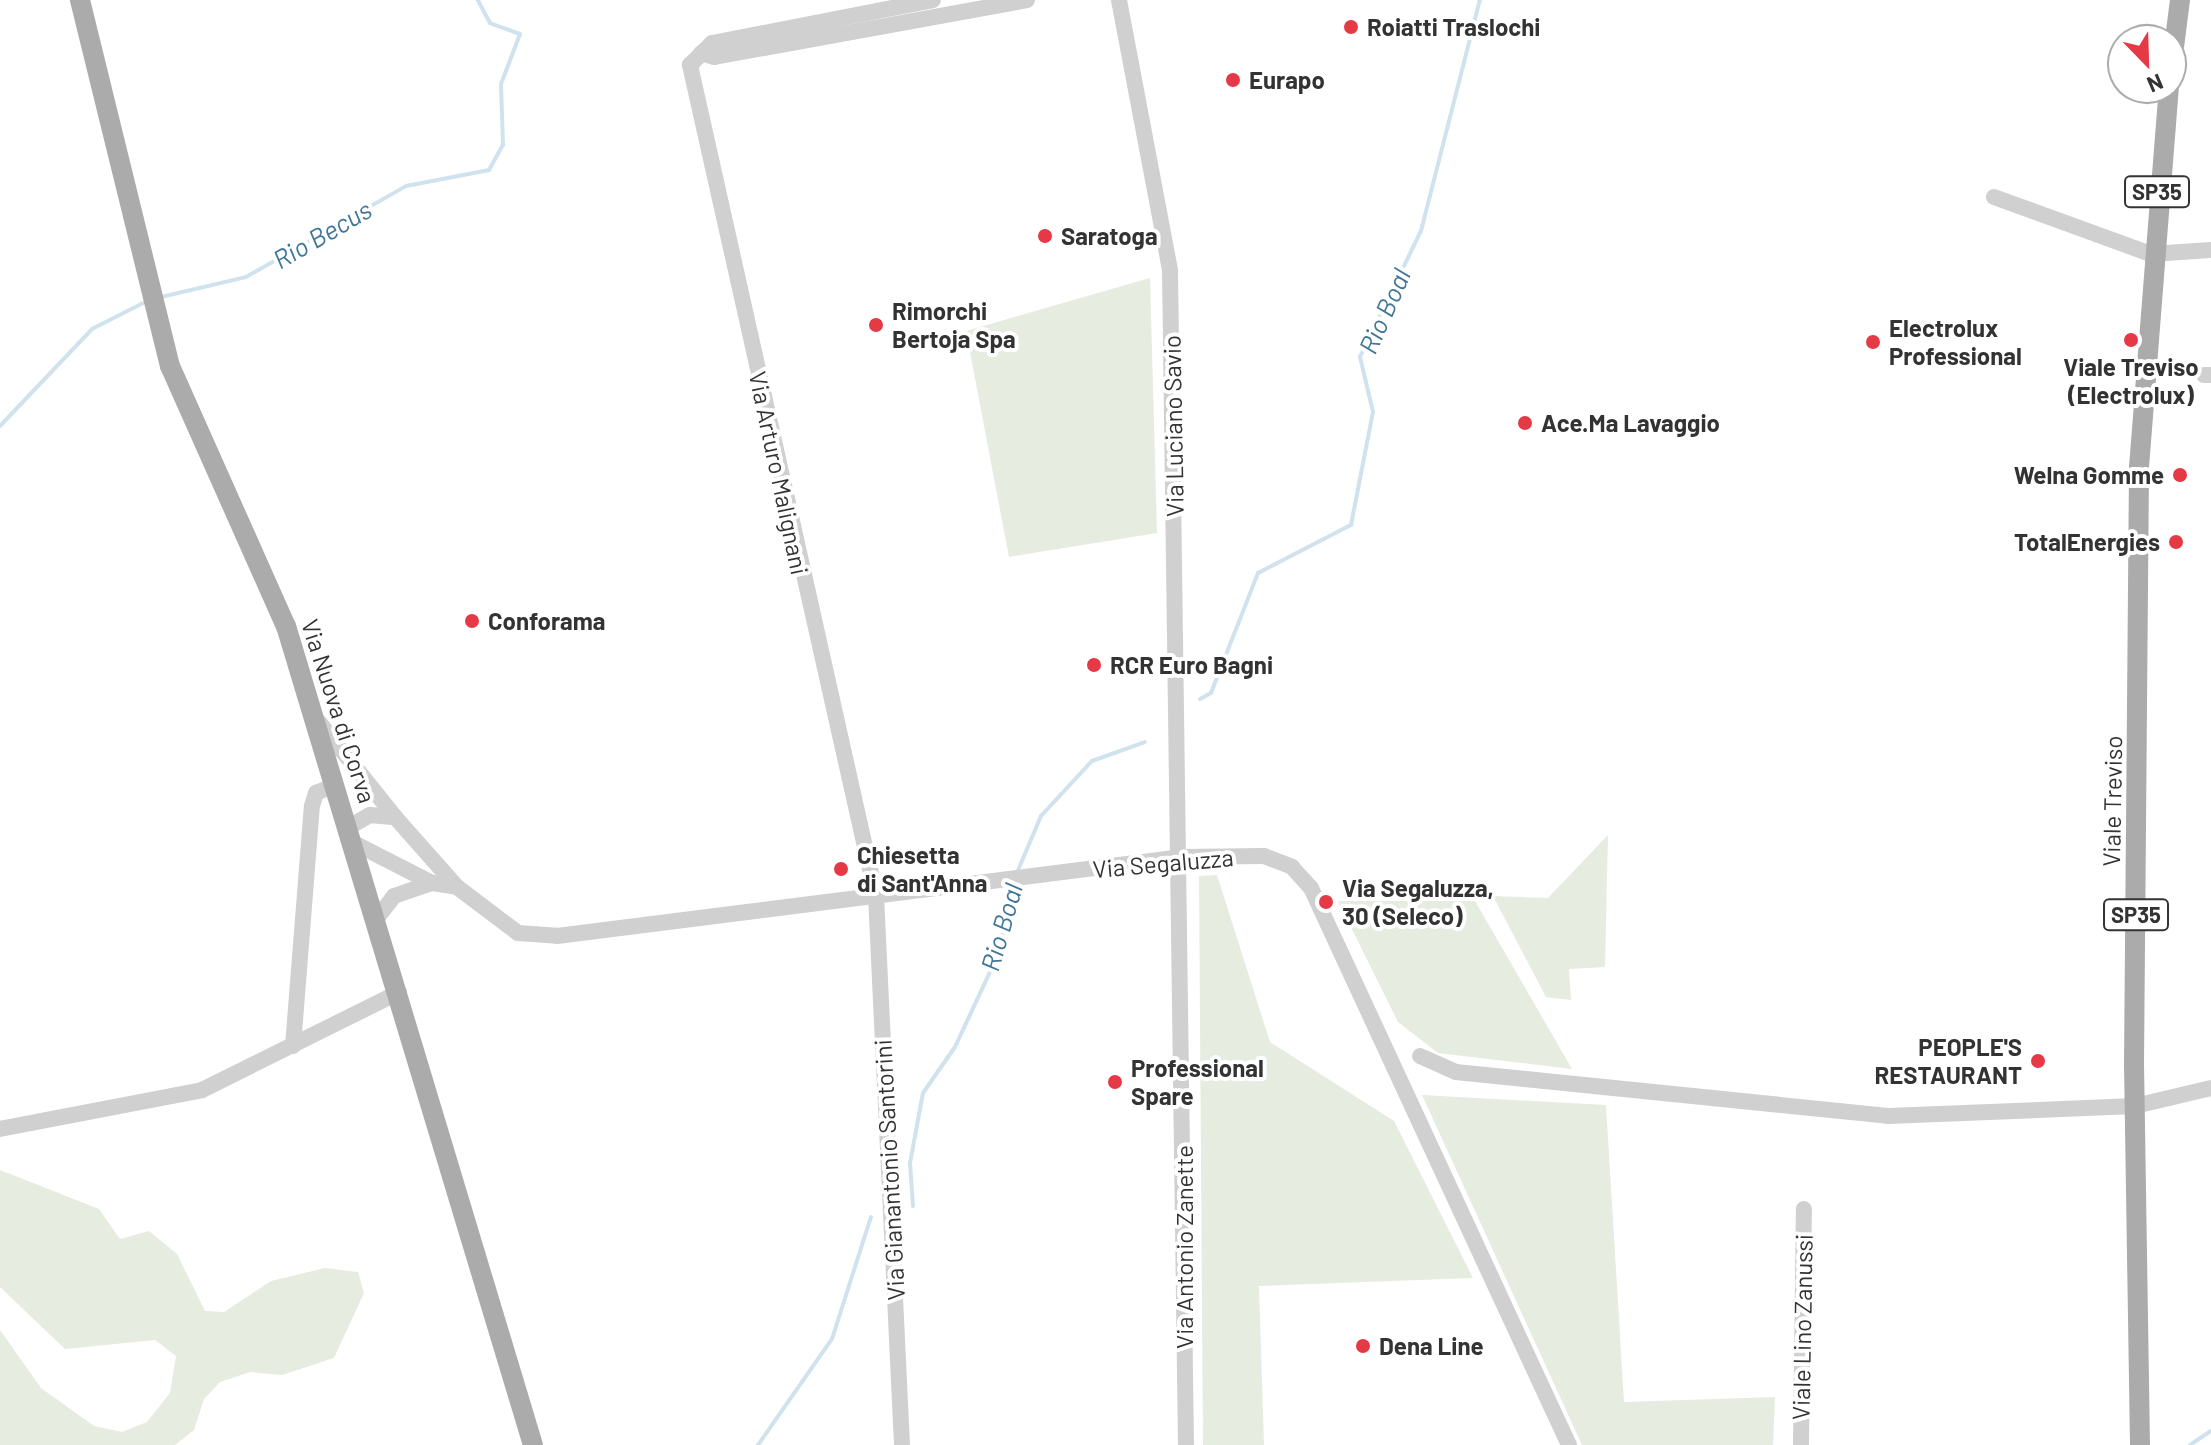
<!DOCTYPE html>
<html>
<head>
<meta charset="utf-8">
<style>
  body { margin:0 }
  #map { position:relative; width:2211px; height:1445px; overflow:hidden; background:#fff; font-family:Barlow,sans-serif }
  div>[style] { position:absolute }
  .green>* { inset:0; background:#e6ecdf }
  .stream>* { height:4px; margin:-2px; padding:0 2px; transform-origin:2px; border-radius:2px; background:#cfe2ee }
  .minor>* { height:16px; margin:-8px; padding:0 8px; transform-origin:8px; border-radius:8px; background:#d0d0d0 }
  .major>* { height:20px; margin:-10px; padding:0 10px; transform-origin:10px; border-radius:10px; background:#ababab }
  .dots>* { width:22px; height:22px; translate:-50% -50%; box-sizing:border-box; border:4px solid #fff; border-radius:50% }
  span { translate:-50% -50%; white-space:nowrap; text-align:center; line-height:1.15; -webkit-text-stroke:8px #fff; paint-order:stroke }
  .shield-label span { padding:2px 6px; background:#fff; border:2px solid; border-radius:6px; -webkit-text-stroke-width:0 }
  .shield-label { font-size:22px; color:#333; font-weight:700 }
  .poi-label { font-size:24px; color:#333; font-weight:700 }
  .left { translate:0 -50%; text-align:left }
  .right { translate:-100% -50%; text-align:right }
  .street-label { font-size:24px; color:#333 }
  .water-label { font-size:26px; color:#3f7597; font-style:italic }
  .north { position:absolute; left:2107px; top:24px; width:80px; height:80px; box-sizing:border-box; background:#fff; border:2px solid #adadad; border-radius:50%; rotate:157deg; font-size:22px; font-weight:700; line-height:32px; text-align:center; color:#333 }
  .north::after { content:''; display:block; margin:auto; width:28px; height:36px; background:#e63946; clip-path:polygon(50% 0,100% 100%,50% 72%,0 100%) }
</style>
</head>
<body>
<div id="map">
  <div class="green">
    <div style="clip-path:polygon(1150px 278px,1157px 533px,1009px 557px,966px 331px)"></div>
    <div style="clip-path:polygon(1608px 835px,1605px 967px,1569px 969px,1571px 1000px,1546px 997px,1493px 896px,1548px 898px)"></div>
    <div style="clip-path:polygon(1217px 875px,1270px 1042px,1394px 1121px,1473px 1278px,1259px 1286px,1264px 1445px,1203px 1445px,1199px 876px)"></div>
    <div style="clip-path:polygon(1338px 901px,1475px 901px,1572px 1069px,1438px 1053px,1398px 1022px)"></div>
    <div style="clip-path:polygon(1422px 1095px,1606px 1105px,1624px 1402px,1775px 1397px,1773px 1445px,1582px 1445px)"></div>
    <div style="clip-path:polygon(0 1170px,99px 1209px,120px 1239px,149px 1231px,177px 1254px,205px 1311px,224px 1312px,271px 1281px,325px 1268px,358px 1272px,364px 1293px,334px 1358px,282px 1375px,250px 1372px,220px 1382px,204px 1399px,194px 1430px,175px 1445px,0 1445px,0 1330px,41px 1388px,94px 1426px,122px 1432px,147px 1422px,170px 1393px,176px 1356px,155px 1340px,65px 1349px,0 1287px)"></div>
  </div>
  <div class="stream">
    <div style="left:161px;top:297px;width:87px;rotate:-13.2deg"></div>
    <div style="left:246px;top:277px;width:184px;rotate:-29.6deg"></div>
    <div style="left:406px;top:186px;width:85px;rotate:-10.9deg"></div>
    <div style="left:489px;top:170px;width:29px;rotate:-61deg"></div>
    <div style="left:503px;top:145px;width:61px;rotate:-91.9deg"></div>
    <div style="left:501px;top:84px;width:53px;rotate:-69.2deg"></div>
    <div style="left:520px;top:34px;width:32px;rotate:-160deg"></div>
    <div style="left:490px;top:23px;width:26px;rotate:-118deg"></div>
    <div style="left:0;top:426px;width:134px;rotate:-46.5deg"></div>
    <div style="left:92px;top:329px;width:64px;rotate:-27deg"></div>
    <div style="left:1200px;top:699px;width:13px;rotate:-29deg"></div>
    <div style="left:1211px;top:693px;width:129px;rotate:-68.6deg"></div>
    <div style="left:1258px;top:573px;width:105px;rotate:-27.3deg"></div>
    <div style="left:1351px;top:525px;width:115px;rotate:-79deg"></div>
    <div style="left:1373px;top:412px;width:57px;rotate:-103.3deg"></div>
    <div style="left:1360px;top:357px;width:140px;rotate:-64.2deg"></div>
    <div style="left:1421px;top:231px;width:238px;rotate:-75.7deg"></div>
    <div style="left:1016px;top:875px;width:64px;rotate:-67deg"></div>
    <div style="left:1041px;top:816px;width:75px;rotate:-47.2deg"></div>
    <div style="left:1092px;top:761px;width:56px;rotate:-19.7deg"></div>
    <div style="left:913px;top:1206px;width:43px;rotate:-94deg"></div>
    <div style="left:910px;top:1163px;width:71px;rotate:-79.5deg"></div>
    <div style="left:923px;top:1093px;width:56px;rotate:-55.2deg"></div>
    <div style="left:955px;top:1047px;width:99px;rotate:-65deg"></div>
    <div style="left:997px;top:957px;width:76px;rotate:-76.3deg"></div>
    <div style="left:758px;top:1445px;width:129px;rotate:-55.1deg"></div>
    <div style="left:832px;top:1339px;width:128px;rotate:-72.3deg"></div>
    <div style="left:2190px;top:1445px;width:25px;rotate:-34deg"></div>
  </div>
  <div class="minor">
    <div style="left:1119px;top:0;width:276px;rotate:79.3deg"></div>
    <div style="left:1170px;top:271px;width:1174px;rotate:89.22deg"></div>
    <div style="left:701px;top:53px;width:14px;rotate:17deg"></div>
    <div style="left:714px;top:57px;width:318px;rotate:-10.3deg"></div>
    <div style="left:1994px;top:197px;width:167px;rotate:20deg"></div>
    <div style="left:2151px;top:254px;width:60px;rotate:-3.8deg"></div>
    <div style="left:2204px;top:375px;width:7px"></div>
    <div style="left:319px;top:722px;width:122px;rotate:51.3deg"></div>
    <div style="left:349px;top:827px;width:24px;rotate:-30deg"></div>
    <div style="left:370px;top:815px;width:25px;rotate:5deg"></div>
    <div style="left:395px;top:817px;width:94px;rotate:48.5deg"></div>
    <div style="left:354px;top:843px;width:88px;rotate:27.1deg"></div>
    <div style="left:432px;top:883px;width:25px;rotate:9deg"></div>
    <div style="left:457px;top:887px;width:76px;rotate:37deg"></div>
    <div style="left:518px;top:933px;width:39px;rotate:4deg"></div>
    <div style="left:557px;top:936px;width:630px;rotate:-7.2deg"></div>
    <div style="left:1182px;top:857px;width:82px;rotate:-0.7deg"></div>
    <div style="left:1264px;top:856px;width:30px;rotate:21deg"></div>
    <div style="left:1292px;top:867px;width:28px;rotate:48deg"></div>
    <div style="left:1311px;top:888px;width:614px;rotate:65.15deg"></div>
    <div style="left:377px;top:918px;width:28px;rotate:-52deg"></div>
    <div style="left:394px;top:896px;width:40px;rotate:-18.9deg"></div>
    <div style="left:293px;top:1046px;width:241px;rotate:-85.5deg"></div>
    <div style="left:312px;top:806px;width:14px;rotate:-73deg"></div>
    <div style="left:316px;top:793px;width:21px;rotate:-23deg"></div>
    <div style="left:1420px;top:1056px;width:39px;rotate:24deg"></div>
    <div style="left:1456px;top:1072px;width:434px;rotate:5.8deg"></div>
    <div style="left:1888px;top:1116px;width:247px;rotate:-2.3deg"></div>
    <div style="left:2135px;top:1106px;width:78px;rotate:-13.3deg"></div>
    <div style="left:0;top:1129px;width:206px;rotate:-10.9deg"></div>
    <div style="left:202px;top:1090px;width:220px;rotate:-26.4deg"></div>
    <div style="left:902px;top:1445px;width:550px;rotate:-92.71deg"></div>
    <div style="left:876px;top:896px;width:852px;rotate:-102.62deg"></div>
    <div style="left:690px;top:65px;width:31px;rotate:-45deg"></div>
    <div style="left:712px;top:43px;width:225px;rotate:-11deg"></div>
    <div style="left:1801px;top:1445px;width:236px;rotate:-89.3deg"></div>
  </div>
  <div class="major">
    <div style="left:80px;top:0;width:377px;rotate:76.2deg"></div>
    <div style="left:170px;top:366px;width:285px;rotate:66deg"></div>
    <div style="left:286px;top:626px;width:855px;rotate:73.22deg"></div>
    <div style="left:2171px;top:71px;width:72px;rotate:-82.8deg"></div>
    <div style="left:2140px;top:1445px;width:380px;rotate:-90.9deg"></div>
    <div style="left:2134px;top:1065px;width:598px;rotate:-89.52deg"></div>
    <div style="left:2139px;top:467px;width:380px;rotate:-85.5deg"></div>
  </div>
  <div class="dots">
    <div style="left:1351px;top:27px;background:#e63946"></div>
    <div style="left:1233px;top:80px;background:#e63946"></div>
    <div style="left:1045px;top:236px;background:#e63946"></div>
    <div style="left:876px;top:325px;background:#e63946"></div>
    <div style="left:2131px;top:340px;background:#e63946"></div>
    <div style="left:1873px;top:342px;background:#e63946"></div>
    <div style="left:1525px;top:423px;background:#e63946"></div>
    <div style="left:2180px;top:475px;background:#e63946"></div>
    <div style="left:2176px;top:542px;background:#e63946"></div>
    <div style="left:472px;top:621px;background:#e63946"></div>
    <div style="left:1094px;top:665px;background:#e63946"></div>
    <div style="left:841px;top:869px;background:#e63946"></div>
    <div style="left:1326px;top:902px;background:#e63946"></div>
    <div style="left:2038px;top:1061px;background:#e63946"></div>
    <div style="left:1115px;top:1082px;background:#e63946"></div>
    <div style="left:1363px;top:1346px;background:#e63946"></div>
  </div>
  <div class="shield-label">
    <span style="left:2157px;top:192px">SP35</span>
    <span style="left:2136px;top:915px">SP35</span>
  </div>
  <div class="poi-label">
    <span class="left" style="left:1367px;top:27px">Roiatti Traslochi</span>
    <span class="left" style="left:1249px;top:80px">Eurapo</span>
    <span class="left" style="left:1061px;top:236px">Saratoga</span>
    <span class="left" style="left:892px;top:325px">Rimorchi<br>Bertoja Spa</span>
    <span class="left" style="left:1889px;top:342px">Electrolux<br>Professional</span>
    <span style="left:2131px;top:381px">Viale Treviso<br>(Electrolux)</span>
    <span class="left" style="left:1541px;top:423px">Ace.Ma Lavaggio</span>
    <span class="right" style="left:2164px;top:475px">Welna Gomme</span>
    <span class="right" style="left:2160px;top:542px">TotalEnergies</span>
    <span class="left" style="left:488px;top:621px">Conforama</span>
    <span class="left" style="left:1110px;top:665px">RCR Euro Bagni</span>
    <span class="left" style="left:857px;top:869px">Chiesetta<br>di Sant'Anna</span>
    <span class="left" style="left:1342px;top:902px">Via Segaluzza,<br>30 (Seleco)</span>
    <span class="right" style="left:2022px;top:1061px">PEOPLE'S<br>RESTAURANT</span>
    <span class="left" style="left:1131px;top:1082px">Professional<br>Spare</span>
    <span class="left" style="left:1379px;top:1346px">Dena Line</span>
  </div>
  <div class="street-label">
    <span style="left:1173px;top:426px;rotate:-91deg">Via Luciano Savio</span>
    <span style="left:779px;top:473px;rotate:78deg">Via Arturo Malignani</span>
    <span style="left:339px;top:711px;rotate:72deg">Via Nuova di Corva</span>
    <span style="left:2112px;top:801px;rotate:-89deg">Viale Treviso</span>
    <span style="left:1163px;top:863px;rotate:-5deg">Via Segaluzza</span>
    <span style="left:889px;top:1170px;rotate:-93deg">Via Gianantonio Santorini</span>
    <span style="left:1184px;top:1247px;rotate:-90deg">Via Antonio Zanette</span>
    <span style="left:1802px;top:1327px;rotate:-89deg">Viale Lino Zanussi</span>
  </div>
  <div class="water-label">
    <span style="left:322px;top:234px;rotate:-30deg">Rio Becus</span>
    <span style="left:1384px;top:311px;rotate:-66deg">Rio Boal</span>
    <span style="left:1001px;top:927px;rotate:-74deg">Rio Boal</span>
  </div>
  <div class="north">N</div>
</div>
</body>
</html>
